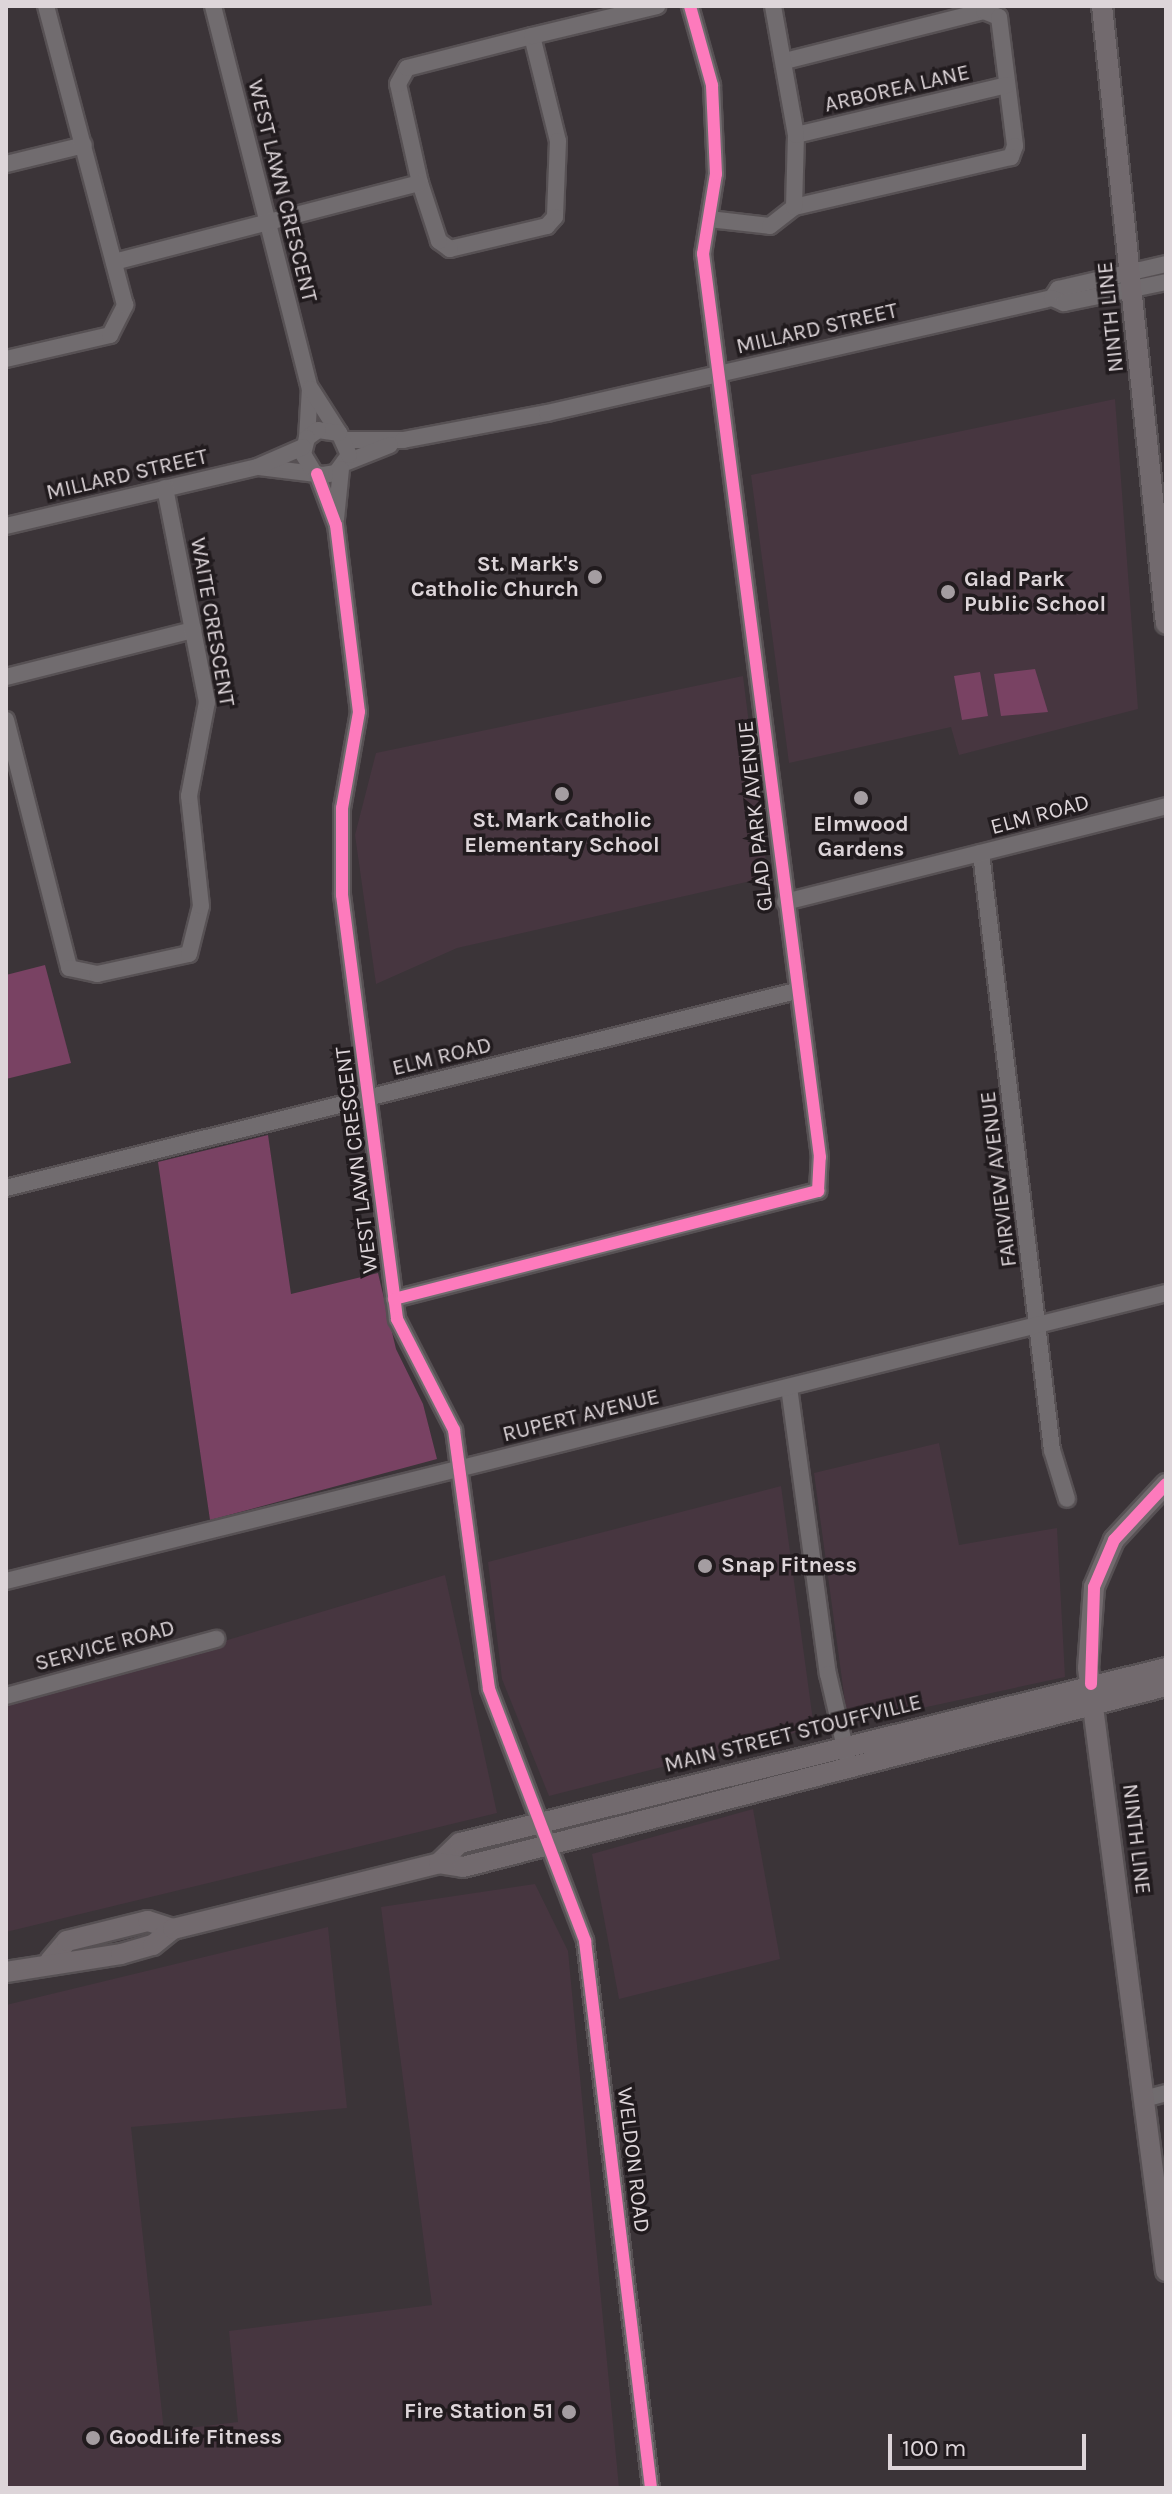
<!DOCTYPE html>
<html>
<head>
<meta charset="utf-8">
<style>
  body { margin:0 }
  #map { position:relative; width:1172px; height:2494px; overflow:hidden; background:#3b3438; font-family:Karla,sans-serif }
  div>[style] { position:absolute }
  .built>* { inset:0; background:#473640 }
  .green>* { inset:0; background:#794263 }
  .roads { filter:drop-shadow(2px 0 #575154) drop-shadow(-2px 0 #575154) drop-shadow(0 2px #575154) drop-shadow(0 -2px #575154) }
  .minor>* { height:16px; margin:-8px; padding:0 8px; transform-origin:8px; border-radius:8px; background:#716c6f }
  .major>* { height:20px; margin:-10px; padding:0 10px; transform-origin:10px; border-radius:10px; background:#726a6e }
  .cycleway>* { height:12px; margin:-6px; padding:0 6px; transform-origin:6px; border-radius:6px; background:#fd7abc }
  .dots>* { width:22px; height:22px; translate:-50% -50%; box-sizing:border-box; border:4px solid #211b1e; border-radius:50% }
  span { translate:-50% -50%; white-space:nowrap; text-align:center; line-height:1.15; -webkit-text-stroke:7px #211b1e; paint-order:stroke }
  .street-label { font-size:22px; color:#ddd5d9 }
  .poi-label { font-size:22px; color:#ddd5d9; font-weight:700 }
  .right { translate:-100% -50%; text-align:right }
  .left { translate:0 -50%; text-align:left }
  .frame { position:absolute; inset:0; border:8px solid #ddd5d9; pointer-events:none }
  .scale { position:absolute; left:888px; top:2434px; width:198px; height:36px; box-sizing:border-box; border:4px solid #ddd5d9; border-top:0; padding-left:10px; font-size:24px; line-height:28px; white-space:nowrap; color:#ddd5d9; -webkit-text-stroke:6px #211b1e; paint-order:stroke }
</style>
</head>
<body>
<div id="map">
  <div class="built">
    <div style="clip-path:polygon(1115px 399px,1138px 709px,959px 755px,951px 727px,789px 763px,751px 475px)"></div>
    <div style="clip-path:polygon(743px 676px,768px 877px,457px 948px,376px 984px,355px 835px,376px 753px)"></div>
    <div style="clip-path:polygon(939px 1443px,959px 1545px,1057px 1528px,1065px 1677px,848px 1724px,814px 1473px)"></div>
    <div style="clip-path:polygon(781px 1486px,814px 1728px,549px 1796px,502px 1679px,488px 1562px)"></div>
    <div style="clip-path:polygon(445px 1575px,497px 1813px,6px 1932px,6px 1706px)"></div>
    <div style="clip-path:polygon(753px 1809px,780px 1959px,619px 1999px,592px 1854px)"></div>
    <div style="clip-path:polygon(535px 1884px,568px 1951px,619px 2488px,6px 2488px,6px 2005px,328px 1927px,347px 2108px,131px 2127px,164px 2431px,238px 2422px,229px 2331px,432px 2305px,381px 1907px)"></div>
  </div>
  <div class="green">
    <div style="clip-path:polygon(1035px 669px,1048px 712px,1001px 716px,994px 674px)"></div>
    <div style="clip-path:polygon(980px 672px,988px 716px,962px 720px,954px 676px)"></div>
    <div style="clip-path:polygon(45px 965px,71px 1063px,6px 1079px,6px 975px)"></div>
    <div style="clip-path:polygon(268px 1135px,291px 1294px,378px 1273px,396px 1349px,423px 1404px,437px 1459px,210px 1520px,158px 1162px)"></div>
  </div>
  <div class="roads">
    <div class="minor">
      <div style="left:213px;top:6px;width:394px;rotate:75.8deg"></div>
      <div style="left:310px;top:388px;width:50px;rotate:93.4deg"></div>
      <div style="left:532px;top:36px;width:108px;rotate:76.1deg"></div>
      <div style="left:558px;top:141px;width:76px;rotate:92.3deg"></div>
      <div style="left:555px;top:217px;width:12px;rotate:132deg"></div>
      <div style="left:547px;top:226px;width:100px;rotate:166.7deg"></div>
      <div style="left:450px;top:249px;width:14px;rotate:-144deg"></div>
      <div style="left:439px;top:241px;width:61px;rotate:-108.1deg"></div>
      <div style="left:420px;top:183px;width:101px;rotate:-102.5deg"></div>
      <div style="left:398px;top:84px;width:18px;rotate:-61deg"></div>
      <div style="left:407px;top:68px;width:129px;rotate:-14.4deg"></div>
      <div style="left:532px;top:36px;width:129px;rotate:-13.5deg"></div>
      <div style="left:785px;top:61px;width:205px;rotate:-14.1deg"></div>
      <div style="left:984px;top:11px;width:16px;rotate:22deg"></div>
      <div style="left:999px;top:17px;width:130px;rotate:82.9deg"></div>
      <div style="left:1015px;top:146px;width:12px;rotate:110deg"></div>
      <div style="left:1011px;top:157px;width:223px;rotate:167deg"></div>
      <div style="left:796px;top:135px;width:217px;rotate:-13.3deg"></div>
      <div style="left:6px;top:164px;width:80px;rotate:-13.7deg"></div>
      <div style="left:709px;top:219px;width:61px;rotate:6.5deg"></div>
      <div style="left:770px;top:226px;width:31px;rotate:-38deg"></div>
      <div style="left:794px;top:207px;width:72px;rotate:-88.4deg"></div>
      <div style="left:796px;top:135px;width:131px;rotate:-100.1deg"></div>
      <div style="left:114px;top:262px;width:316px;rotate:-14.5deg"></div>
      <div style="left:1052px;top:298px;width:11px;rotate:-56deg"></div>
      <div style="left:1058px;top:289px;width:111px;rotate:-13deg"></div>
      <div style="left:6px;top:359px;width:107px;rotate:-13deg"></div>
      <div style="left:110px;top:335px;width:34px;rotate:-63deg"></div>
      <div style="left:125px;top:305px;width:309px;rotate:-104.8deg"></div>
      <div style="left:311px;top:389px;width:52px;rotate:57.5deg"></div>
      <div style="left:345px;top:440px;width:58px"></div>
      <div style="left:403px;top:440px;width:147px;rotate:-10.6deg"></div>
      <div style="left:547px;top:413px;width:518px;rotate:-12.83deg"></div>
      <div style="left:1052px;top:298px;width:13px;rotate:23deg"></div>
      <div style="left:1064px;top:303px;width:104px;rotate:-11.6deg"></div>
      <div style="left:347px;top:462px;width:46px;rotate:-21.6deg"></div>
      <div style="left:259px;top:467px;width:64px;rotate:7.1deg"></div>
      <div style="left:323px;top:475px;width:13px;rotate:-9deg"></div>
      <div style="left:336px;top:473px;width:22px;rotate:-54deg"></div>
      <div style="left:349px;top:455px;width:24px;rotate:-114deg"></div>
      <div style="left:339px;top:433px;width:21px;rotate:-172deg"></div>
      <div style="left:318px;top:430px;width:14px;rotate:144deg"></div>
      <div style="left:307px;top:438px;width:16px;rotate:104deg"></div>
      <div style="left:303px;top:454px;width:21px;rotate:59deg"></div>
      <div style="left:317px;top:474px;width:54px;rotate:69.6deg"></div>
      <div style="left:336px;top:525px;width:188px;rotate:83deg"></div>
      <div style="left:359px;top:712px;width:97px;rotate:100deg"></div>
      <div style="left:342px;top:808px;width:87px;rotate:90deg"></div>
      <div style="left:342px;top:895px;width:428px;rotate:82.6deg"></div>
      <div style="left:397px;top:1319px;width:125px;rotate:62.8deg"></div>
      <div style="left:454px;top:1430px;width:261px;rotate:82.3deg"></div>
      <div style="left:489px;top:1689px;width:270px;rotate:69.1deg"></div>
      <div style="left:585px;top:1941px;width:551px;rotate:83.12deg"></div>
      <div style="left:336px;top:519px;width:50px;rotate:-84.3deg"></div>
      <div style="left:6px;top:526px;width:258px;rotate:-13.2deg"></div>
      <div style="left:257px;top:467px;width:50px;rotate:-23.5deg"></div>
      <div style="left:6px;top:677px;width:193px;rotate:-14.1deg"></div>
      <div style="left:6px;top:720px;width:256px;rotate:75.7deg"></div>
      <div style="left:69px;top:968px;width:29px;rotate:12deg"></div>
      <div style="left:97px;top:974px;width:94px;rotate:-12.3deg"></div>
      <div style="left:189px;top:954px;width:49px;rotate:-76deg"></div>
      <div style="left:201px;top:906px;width:111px;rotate:-96.2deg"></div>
      <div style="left:189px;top:796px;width:96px;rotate:-79.2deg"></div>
      <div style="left:207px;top:702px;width:218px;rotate:-101.1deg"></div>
      <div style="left:981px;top:853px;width:601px;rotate:83.22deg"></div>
      <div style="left:1052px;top:1450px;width:51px;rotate:73deg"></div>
      <div style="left:785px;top:902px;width:393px;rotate:-14.1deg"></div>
      <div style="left:6px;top:1188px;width:814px;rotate:-14deg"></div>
      <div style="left:394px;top:1299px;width:438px;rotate:-14.3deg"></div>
      <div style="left:818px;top:1191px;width:34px;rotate:-87deg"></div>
      <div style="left:820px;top:1157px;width:911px;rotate:-97.38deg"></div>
      <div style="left:703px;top:254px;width:81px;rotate:-80.8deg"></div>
      <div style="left:716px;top:174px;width:89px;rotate:-92.6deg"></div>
      <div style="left:712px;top:85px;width:82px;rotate:-105.6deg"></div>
      <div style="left:789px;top:1387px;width:290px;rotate:82.3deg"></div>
      <div style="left:828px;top:1674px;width:93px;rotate:77deg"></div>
      <div style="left:6px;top:1581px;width:1195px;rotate:-13.94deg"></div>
      <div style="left:6px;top:1696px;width:218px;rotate:-15.2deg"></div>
      <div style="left:1144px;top:2099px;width:23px;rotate:-15deg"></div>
    </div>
    <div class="major">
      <div style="left:1102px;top:6px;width:621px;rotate:84.09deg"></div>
      <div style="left:1166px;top:1484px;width:76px;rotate:132.9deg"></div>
      <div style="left:1114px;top:1540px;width:51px;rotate:113.1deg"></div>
      <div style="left:1094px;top:1587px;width:81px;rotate:94.2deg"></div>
      <div style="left:1088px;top:1668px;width:608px;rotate:82.63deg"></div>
      <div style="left:439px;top:1863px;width:29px;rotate:-44deg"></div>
      <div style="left:460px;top:1843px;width:727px;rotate:-13.92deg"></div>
      <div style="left:50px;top:1961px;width:26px;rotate:-50deg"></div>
      <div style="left:67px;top:1941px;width:83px;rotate:-13.9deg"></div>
      <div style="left:148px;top:1921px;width:26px;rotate:18deg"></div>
      <div style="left:6px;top:1972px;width:116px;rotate:-8.9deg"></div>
      <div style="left:121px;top:1954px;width:33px;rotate:-16deg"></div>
      <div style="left:153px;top:1945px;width:26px;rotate:-39deg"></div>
      <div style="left:173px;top:1929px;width:274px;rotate:-13.9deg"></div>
      <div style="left:439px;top:1863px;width:24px;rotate:9deg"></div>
      <div style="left:463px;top:1867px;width:726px;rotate:-14.44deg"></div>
    </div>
  </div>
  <div class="cycleway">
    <div style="left:317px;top:474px;width:54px;rotate:69.6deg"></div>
    <div style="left:336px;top:525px;width:188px;rotate:83deg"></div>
    <div style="left:359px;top:712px;width:97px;rotate:100deg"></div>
    <div style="left:342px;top:808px;width:87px;rotate:90deg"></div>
    <div style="left:342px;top:895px;width:428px;rotate:82.6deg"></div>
    <div style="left:397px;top:1319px;width:125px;rotate:62.8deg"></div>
    <div style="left:454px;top:1430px;width:261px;rotate:82.3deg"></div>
    <div style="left:489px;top:1689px;width:270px;rotate:69.1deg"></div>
    <div style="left:585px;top:1941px;width:551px;rotate:83.12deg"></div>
    <div style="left:394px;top:1299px;width:438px;rotate:-14.3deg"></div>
    <div style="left:818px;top:1191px;width:34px;rotate:-87deg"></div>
    <div style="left:820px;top:1157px;width:911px;rotate:-97.38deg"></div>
    <div style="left:703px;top:254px;width:81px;rotate:-80.8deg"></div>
    <div style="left:716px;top:174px;width:89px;rotate:-92.6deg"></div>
    <div style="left:712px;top:85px;width:82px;rotate:-105.6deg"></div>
    <div style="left:1091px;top:1684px;width:97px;rotate:-88.2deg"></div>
    <div style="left:1094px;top:1587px;width:51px;rotate:-66.9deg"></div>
    <div style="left:1114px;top:1540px;width:76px;rotate:-47.1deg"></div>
  </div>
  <div class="dots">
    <div style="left:595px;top:577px;background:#a49da1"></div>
    <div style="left:948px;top:592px;background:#a49da1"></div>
    <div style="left:562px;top:794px;background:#a49da1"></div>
    <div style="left:861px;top:798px;background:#a49da1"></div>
    <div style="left:705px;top:1566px;background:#a49da1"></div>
    <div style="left:569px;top:2412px;background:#a49da1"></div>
    <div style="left:93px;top:2438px;background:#a49da1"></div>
  </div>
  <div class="street-label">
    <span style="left:897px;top:89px;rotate:-13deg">ARBOREA LANE</span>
    <span style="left:282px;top:191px;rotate:76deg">WEST LAWN CRESCENT</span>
    <span style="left:1111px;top:317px;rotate:-96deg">NINTH LINE</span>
    <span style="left:817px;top:329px;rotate:-13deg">MILLARD STREET</span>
    <span style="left:127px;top:475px;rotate:-13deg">MILLARD STREET</span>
    <span style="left:212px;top:622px;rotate:80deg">WAITE CRESCENT</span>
    <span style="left:1040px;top:815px;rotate:-15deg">ELM ROAD</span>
    <span style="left:756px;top:816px;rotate:-96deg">GLAD PARK AVENUE</span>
    <span style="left:442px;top:1057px;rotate:-14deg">ELM ROAD</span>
    <span style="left:357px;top:1160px;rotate:-97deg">WEST LAWN CRESCENT</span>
    <span style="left:999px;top:1179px;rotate:-97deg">FAIRVIEW AVENUE</span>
    <span style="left:581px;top:1416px;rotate:-14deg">RUPERT AVENUE</span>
    <span style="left:105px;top:1646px;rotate:-15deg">SERVICE ROAD</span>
    <span style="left:793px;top:1734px;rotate:-14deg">MAIN STREET STOUFFVILLE</span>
    <span style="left:1136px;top:1839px;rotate:83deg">NINTH LINE</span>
    <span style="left:633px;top:2160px;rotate:83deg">WELDON ROAD</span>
  </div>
  <div class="poi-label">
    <span class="right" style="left:579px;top:577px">St. Mark's<br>Catholic Church</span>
    <span class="left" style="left:964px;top:592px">Glad Park<br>Public School</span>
    <span style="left:562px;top:833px">St. Mark Catholic<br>Elementary School</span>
    <span style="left:861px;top:837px">Elmwood<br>Gardens</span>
    <span class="left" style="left:721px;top:1566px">Snap Fitness</span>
    <span class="right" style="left:553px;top:2412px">Fire Station 51</span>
    <span class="left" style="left:109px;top:2438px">GoodLife Fitness</span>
  </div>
  <div class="frame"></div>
  <div class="scale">100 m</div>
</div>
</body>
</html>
